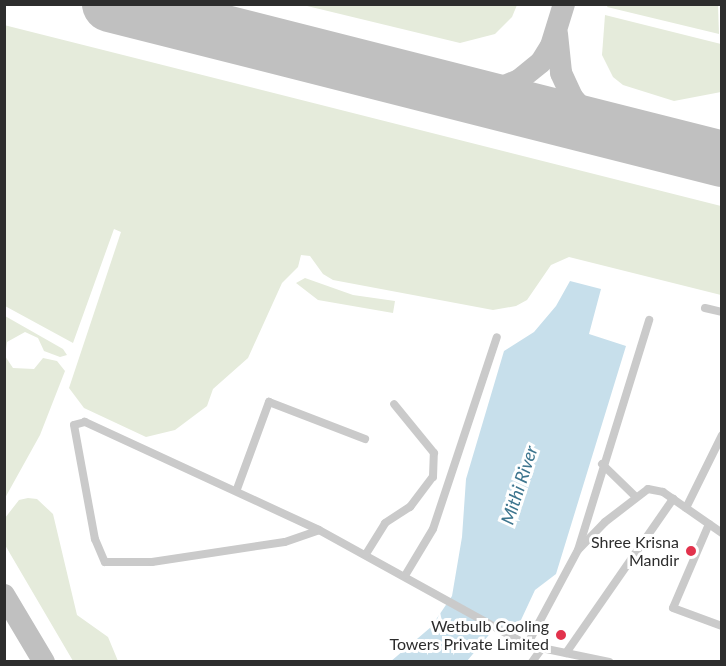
<!DOCTYPE html>
<html>
<head>
<meta charset="utf-8">
<style>
  body { margin:0 }
  #map { position:relative; width:726px; height:666px; overflow:hidden; background:#fff; font-family:Lato,sans-serif }
  div>[style] { position:absolute }
  .green>* { inset:0; background:#e5ebdb }
  .water>* { inset:0; background:#c7dfeb }
  .taxiway>* { height:22px; margin:-11px; padding:0 11px; transform-origin:11px; border-radius:11px; background:#c0c0c0 }
  .runway>* { height:56px; margin:-28px; padding:0 28px; transform-origin:28px; border-radius:28px; background:#c0c0c0 }
  .street>* { height:8px; margin:-4px; padding:0 4px; transform-origin:4px; border-radius:4px; background:#cacaca }
  .dots>* { width:16px; height:16px; translate:-50% -50%; box-sizing:border-box; border:3px solid #fff; border-radius:50% }
  span { translate:-50% -50%; white-space:nowrap; text-align:center; line-height:1.15; -webkit-text-stroke:6px #fff; paint-order:stroke }
  .poi-label { font-size:16px; color:#2d2d2d }
  .right { translate:-100% -50%; text-align:right }
  .water-label { font-size:18px; color:#3d758e; font-style:italic }
  .frame { position:absolute; inset:0; border:6px solid #2d2d2d; pointer-events:none }
</style>
</head>
<body>
<div id="map">
  <div class="green">
    <div style="clip-path:polygon(303px 5px,517px 5px,512px 17px,495px 34px,460px 43px)"></div>
    <div style="clip-path:polygon(608px 5px,718px 5px,719px 34px,607px 7px)"></div>
    <div style="clip-path:polygon(605px 15px,721px 44px,721px 92px,674px 101px,623px 85px,613px 77px,602px 55px)"></div>
    <div style="clip-path:polygon(4px 25px,721px 206px,721px 295px,569px 257px,551px 265px,527px 300px,516px 306px,493px 310px,333px 280px,323px 274px,310px 256px,301px 255px,298px 267px,282px 283px,248px 358px,213px 389px,207px 406px,175px 430px,146px 437px,84px 408px,69px 388px,121px 232px,114px 229px,73px 343px,5px 306px)"></div>
    <div style="clip-path:polygon(305px 278px,353px 295px,395px 301px,393px 313px,318px 300px,296px 283px)"></div>
    <div style="clip-path:polygon(5px 316px,63px 349px,67px 355px,60px 357px,44px 351px,38px 338px,25px 332px,7px 342px,5px 356px,13px 368px,34px 369px,43px 358px,57px 361px,65px 371px,40px 435px,5px 498px)"></div>
    <div style="clip-path:polygon(28px 498px,37px 499px,53px 514px,77px 615px,108px 637px,118px 661px,73px 661px,5px 545px,5px 518px,19px 500px)"></div>
  </div>
  <div class="water">
    <div style="clip-path:polygon(570px 281px,601px 289px,589px 334px,626px 346px,556px 574px,535px 590px,521px 620px,493px 630px,467px 661px,390px 662px,431px 627px,452px 596px,462px 537px,466px 479px,504px 351px,534px 332px,556px 306px)"></div>
  </div>
  <div class="taxiway">
    <div style="left:132px;top:4px;width:14px;rotate:39deg"></div>
    <div style="left:557px;top:34px;width:39px;rotate:84deg"></div>
    <div style="left:561px;top:73px;width:26px;rotate:65deg"></div>
    <div style="left:572px;top:97px;width:28px;rotate:49deg"></div>
    <div style="left:590px;top:118px;width:29px;rotate:29deg"></div>
    <div style="left:458px;top:92px;width:35px;rotate:-2deg"></div>
    <div style="left:493px;top:91px;width:28px;rotate:-23deg"></div>
    <div style="left:519px;top:80px;width:28px;rotate:-39deg"></div>
    <div style="left:541px;top:62px;width:19px;rotate:-58deg"></div>
    <div style="left:551px;top:46px;width:44px;rotate:-72.8deg"></div>
    <div style="left:673px;top:146px;width:49px;rotate:-4.7deg"></div>
    <div style="left:4px;top:595px;width:78px;rotate:59.2deg"></div>
  </div>
  <div class="runway">
    <div style="left:110px;top:4px;width:631px;rotate:14.21deg"></div>
  </div>
  <div class="street">
    <div style="left:705px;top:308px;width:17px;rotate:13deg"></div>
    <div style="left:602px;top:464px;width:46px;rotate:44.1deg"></div>
    <div style="left:237px;top:489px;width:93px;rotate:-69.8deg"></div>
    <div style="left:269px;top:402px;width:103px;rotate:21.1deg"></div>
    <div style="left:686px;top:508px;width:81px;rotate:-63.7deg"></div>
    <div style="left:709px;top:524px;width:91px;rotate:113.2deg"></div>
    <div style="left:673px;top:608px;width:52px;rotate:20.2deg"></div>
    <div style="left:319px;top:530px;width:258px;rotate:-155.2deg"></div>
    <div style="left:85px;top:422px;width:11px;rotate:165deg"></div>
    <div style="left:74px;top:425px;width:116px;rotate:79.6deg"></div>
    <div style="left:95px;top:539px;width:25px;rotate:67deg"></div>
    <div style="left:105px;top:562px;width:47px"></div>
    <div style="left:152px;top:562px;width:134px;rotate:-8.6deg"></div>
    <div style="left:285px;top:542px;width:36px;rotate:-19deg"></div>
    <div style="left:319px;top:530px;width:238px;rotate:28.9deg"></div>
    <div style="left:527px;top:645px;width:84px;rotate:11.7deg"></div>
    <div style="left:579px;top:549px;width:37px;rotate:-46deg"></div>
    <div style="left:605px;top:522px;width:54px;rotate:-37.5deg"></div>
    <div style="left:648px;top:489px;width:15px;rotate:11deg"></div>
    <div style="left:663px;top:492px;width:72px;rotate:34.8deg"></div>
    <div style="left:366px;top:554px;width:36px;rotate:-58deg"></div>
    <div style="left:385px;top:523px;width:30px;rotate:-33deg"></div>
    <div style="left:410px;top:507px;width:38px;rotate:-53deg"></div>
    <div style="left:433px;top:477px;width:24px;rotate:-88deg"></div>
    <div style="left:434px;top:453px;width:63px;rotate:-129.2deg"></div>
    <div style="left:406px;top:574px;width:52px;rotate:-59deg"></div>
    <div style="left:433px;top:529px;width:202px;rotate:-71.6deg"></div>
    <div style="left:527px;top:645px;width:108px;rotate:-61.8deg"></div>
    <div style="left:578px;top:550px;width:241px;rotate:-72.8deg"></div>
    <div style="left:566px;top:653px;width:188px;rotate:-55.2deg"></div>
    <div style="left:532px;top:662px;width:19px;rotate:-54deg"></div>
  </div>
  <div class="dots">
    <div style="left:691px;top:551px;background:#e2324c"></div>
    <div style="left:561px;top:635px;background:#e2324c"></div>
  </div>
  <div class="poi-label">
    <span class="right" style="left:679px;top:551px">Shree Krisna<br>Mandir</span>
    <span class="right" style="left:549px;top:635px">Wetbulb Cooling<br>Towers Private Limited</span>
  </div>
  <div class="water-label">
    <span style="left:519px;top:485px;rotate:-72deg">Mithi River</span>
  </div>
  <div class="frame"></div>
</div>
</body>
</html>
